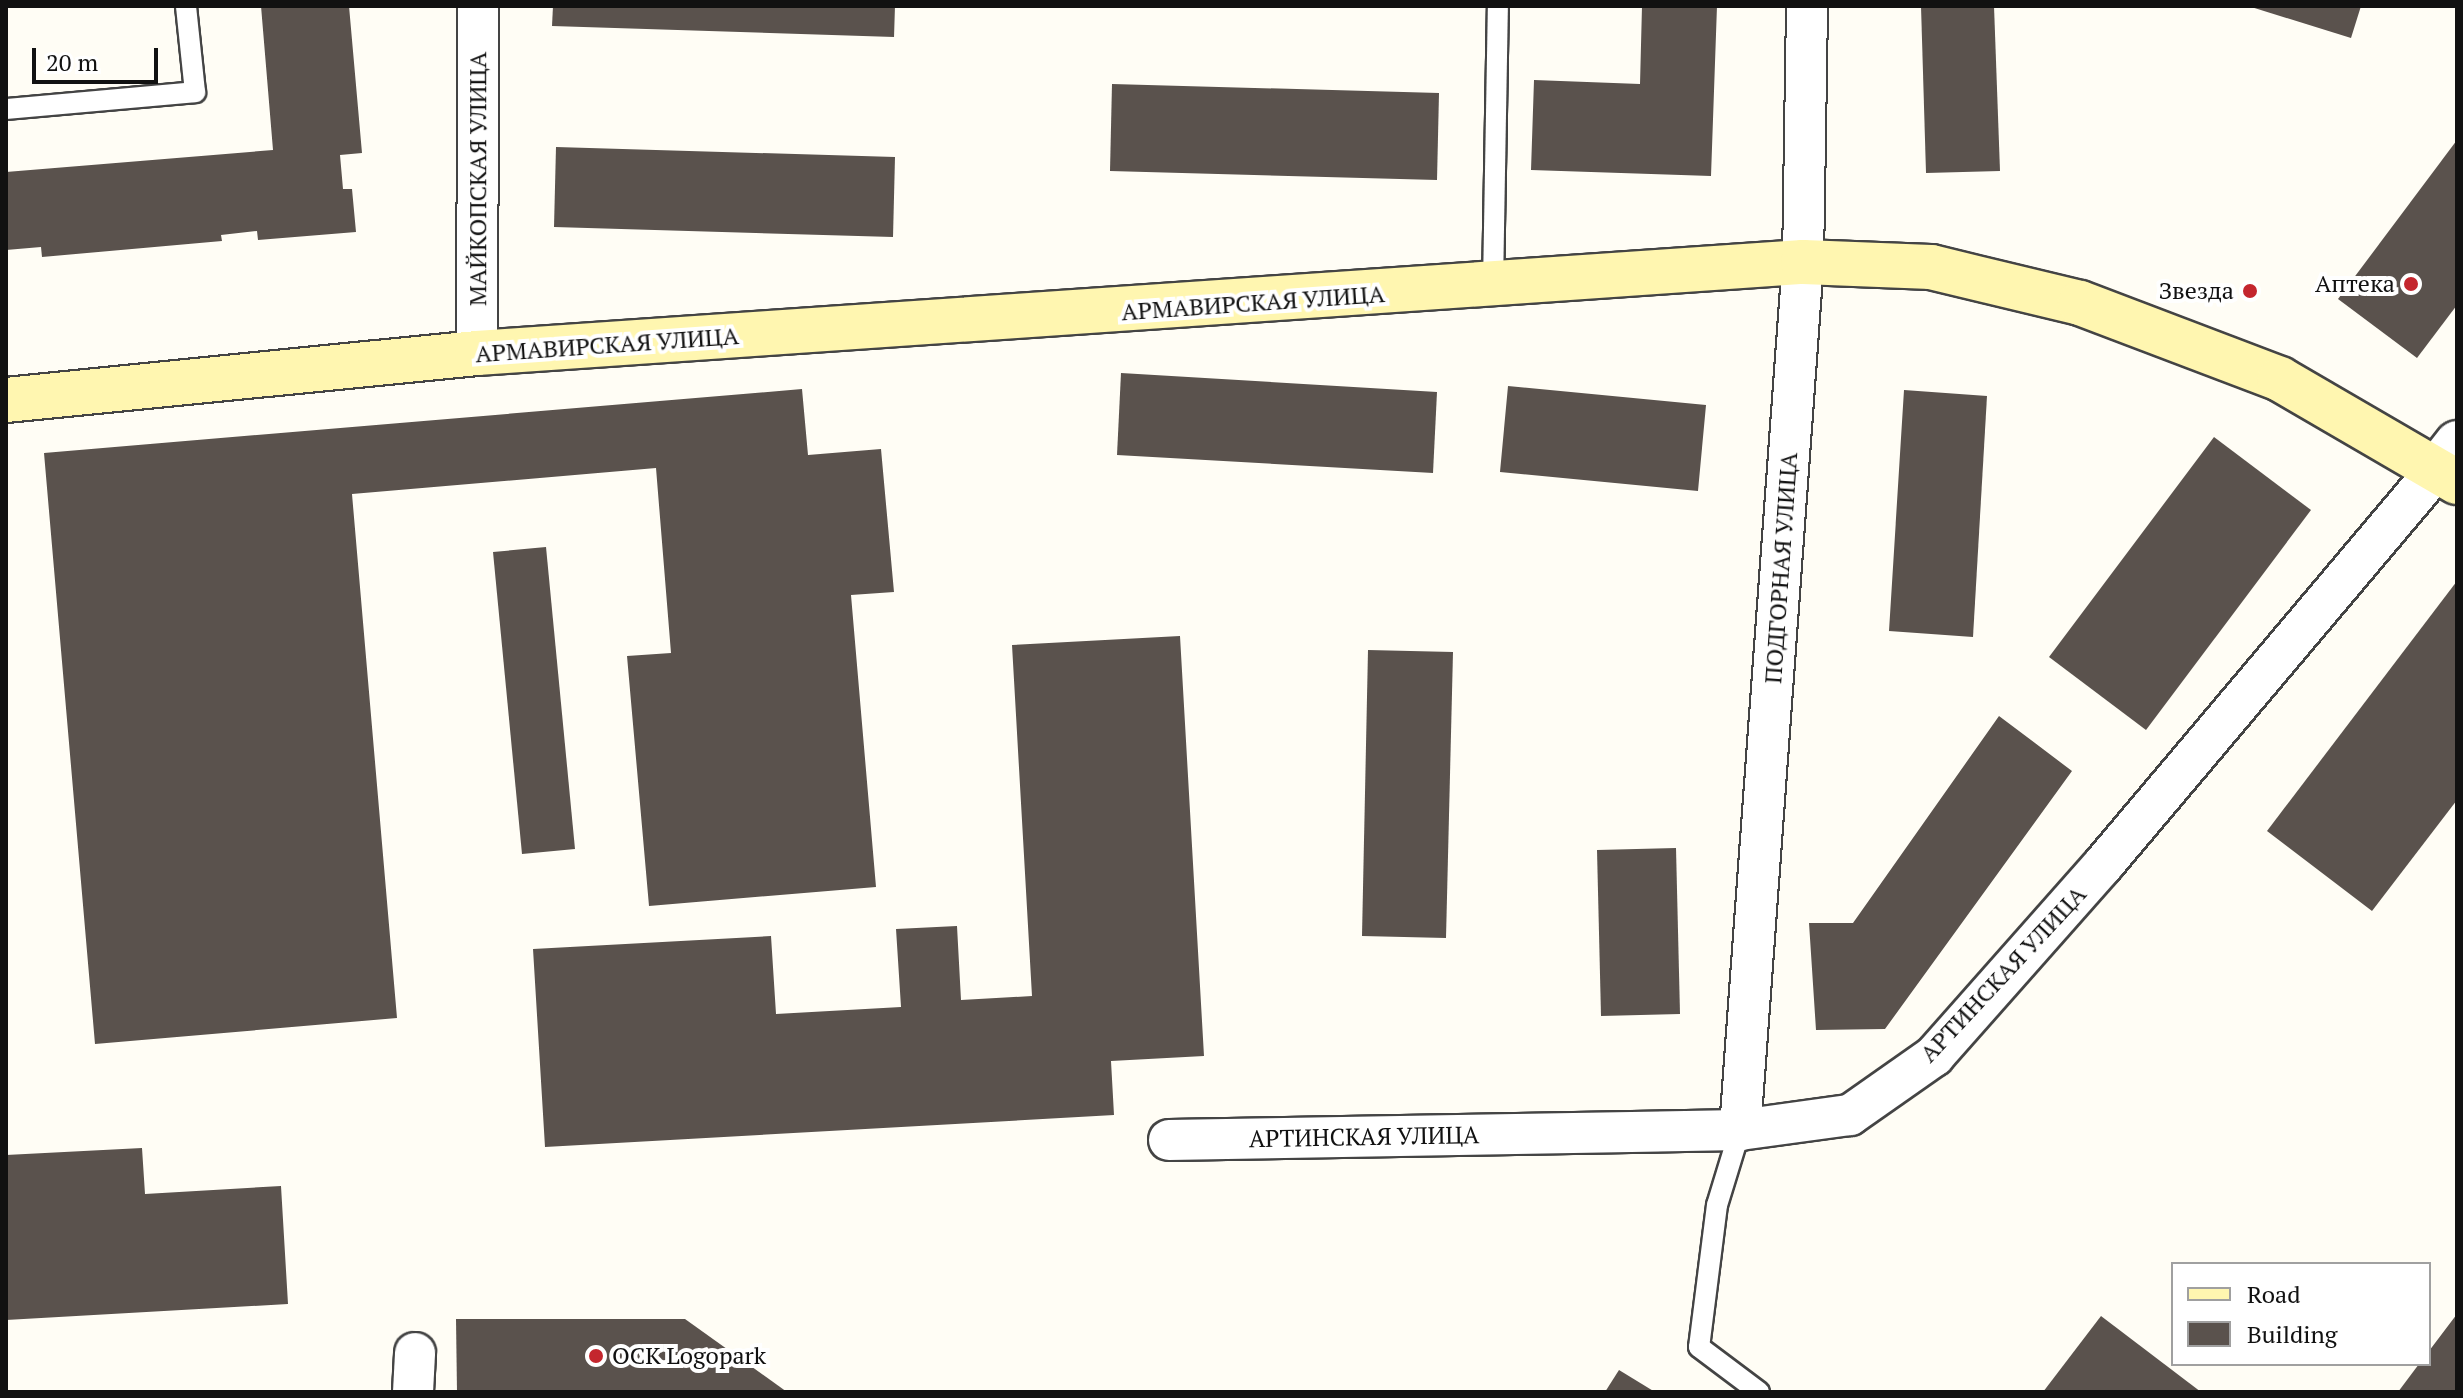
<!DOCTYPE html>
<html>
<head>
<meta charset="utf-8">
<style>
  body { margin:0 }
  #map { position:relative; width:2463px; height:1398px; overflow:hidden; background:#fffdf5; font-family:"PT Serif",serif }
  div>[style] { position:absolute }
  .building>* { inset:0; background:#5a524d }
  .roads { filter:drop-shadow(2px 0 #444) drop-shadow(-2px 0 #444) drop-shadow(0 2px #444) drop-shadow(0 -2px #444) }
  .service>* { height:20px; margin:-10px; padding:0 10px; transform-origin:10px; border-radius:10px; background:#fff }
  .minor>* { height:40px; margin:-20px; padding:0 20px; transform-origin:20px; border-radius:20px; background:#fff }
  .tertiary>* { height:44px; margin:-22px; padding:0 22px; transform-origin:22px; border-radius:22px; background:#fff }
  .secondary>* { height:44px; margin:-22px; padding:0 22px; transform-origin:22px; border-radius:22px; background:#fff6b0 }
  .dots>* { width:22px; height:22px; translate:-50% -50%; box-sizing:border-box; border:4px solid #fff; border-radius:50% }
  span { translate:-50% -50%; white-space:nowrap; text-align:center; line-height:1.15; -webkit-text-stroke:8px #fff; paint-order:stroke }
  .street-label { font-size:24px; color:#111 }
  .poi-label { font-size:24px; color:#111 }
  .right { translate:-100% -50%; text-align:right }
  .left { translate:0 -50%; text-align:left }
  .frame { position:absolute; inset:0; border:8px solid #111; pointer-events:none }
  .legend { position:absolute; left:2171px; top:1262px; width:260px; height:104px; box-sizing:border-box; background:#fff; border:2px solid #a0a0a0; margin:0; padding:10px 14px; list-style:none; font-size:24px; color:#111 }
  .legend li { display:flex; align-items:center; gap:16px; height:40px }
  .legend b { width:40px; border:2px solid #a0a0a0 }
  .scale { position:absolute; left:32px; top:48px; width:126px; height:36px; box-sizing:border-box; border:4px solid #111; border-top:0; padding-left:10px; font-size:24px; line-height:28px; white-space:nowrap; color:#111; -webkit-text-stroke:6px #fff; paint-order:stroke }
</style>
</head>
<body>
<div id="map">
  <div class="building">
    <div style="clip-path:polygon(261px 6px,349px 6px,362px 153px,340px 155px,343px 189px,352px 189px,356px 232px,258px 240px,257px 231px,221px 235px,222px 241px,42px 257px,41px 247px,6px 250px,6px 172px,273px 150px)"></div>
    <div style="clip-path:polygon(553px 6px,895px 6px,894px 37px,552px 26px)"></div>
    <div style="clip-path:polygon(1642px 6px,1717px 6px,1711px 176px,1531px 170px,1534px 80px,1640px 84px)"></div>
    <div style="clip-path:polygon(1921px 6px,1994px 6px,2000px 171px,1926px 173px)"></div>
    <div style="clip-path:polygon(2248px 6px,2361px 6px,2351px 38px)"></div>
    <div style="clip-path:polygon(1112px 84px,1439px 93px,1437px 180px,1110px 171px)"></div>
    <div style="clip-path:polygon(2457px 140px,2457px 305px,2417px 358px,2338px 299px)"></div>
    <div style="clip-path:polygon(556px 147px,895px 157px,893px 237px,554px 227px)"></div>
    <div style="clip-path:polygon(1121px 373px,1437px 392px,1433px 473px,1117px 455px)"></div>
    <div style="clip-path:polygon(1508px 386px,1706px 405px,1698px 491px,1500px 472px)"></div>
    <div style="clip-path:polygon(802px 389px,808px 455px,881px 449px,894px 592px,851px 595px,876px 887px,649px 906px,627px 656px,671px 653px,656px 468px,352px 494px,397px 1018px,95px 1044px,44px 453px)"></div>
    <div style="clip-path:polygon(1904px 390px,1987px 396px,1973px 637px,1889px 631px)"></div>
    <div style="clip-path:polygon(2214px 437px,2311px 510px,2146px 730px,2049px 657px)"></div>
    <div style="clip-path:polygon(546px 547px,575px 849px,522px 854px,493px 552px)"></div>
    <div style="clip-path:polygon(2457px 581px,2457px 800px,2372px 911px,2267px 831px)"></div>
    <div style="clip-path:polygon(1180px 636px,1204px 1056px,1111px 1061px,1114px 1115px,545px 1147px,533px 949px,771px 936px,776px 1014px,901px 1007px,896px 929px,957px 926px,961px 1000px,1032px 996px,1012px 645px)"></div>
    <div style="clip-path:polygon(1368px 650px,1453px 652px,1446px 938px,1362px 936px)"></div>
    <div style="clip-path:polygon(1999px 716px,2072px 771px,1885px 1029px,1816px 1030px,1809px 923px,1853px 923px)"></div>
    <div style="clip-path:polygon(1676px 848px,1680px 1014px,1601px 1016px,1597px 850px)"></div>
    <div style="clip-path:polygon(142px 1148px,145px 1194px,281px 1186px,288px 1304px,6px 1320px,6px 1155px)"></div>
    <div style="clip-path:polygon(2457px 1314px,2457px 1392px,2398px 1392px,2419px 1364px,2429px 1364px,2429px 1351px)"></div>
    <div style="clip-path:polygon(2101px 1316px,2201px 1392px,2043px 1392px)"></div>
    <div style="clip-path:polygon(456px 1319px,685px 1319px,787px 1392px,457px 1392px)"></div>
    <div style="clip-path:polygon(1619px 1370px,1655px 1392px,1605px 1392px)"></div>
  </div>
  <div class="roads">
    <div class="service">
      <div style="left:6px;top:109px;width:190px;rotate:-5.1deg"></div>
      <div style="left:195px;top:92px;width:86px;rotate:-96deg"></div>
      <div style="left:1493px;top:286px;width:280px;rotate:-89deg"></div>
      <div style="left:1740px;top:1130px;width:78px;rotate:107deg"></div>
      <div style="left:1717px;top:1205px;width:143px;rotate:97.2deg"></div>
      <div style="left:1699px;top:1347px;width:75px;rotate:36.9deg"></div>
    </div>
    <div class="minor">
      <div style="left:477px;top:353px;width:347px;rotate:-89.8deg"></div>
      <div style="left:1740px;top:1130px;width:870px;rotate:-85.85deg"></div>
      <div style="left:1803px;top:262px;width:256px;rotate:-89.1deg"></div>
      <div style="left:1169px;top:1140px;width:571px;rotate:-1deg"></div>
      <div style="left:1740px;top:1130px;width:111px;rotate:-7.8deg"></div>
      <div style="left:1850px;top:1115px;width:103px;rotate:-35.1deg"></div>
      <div style="left:1934px;top:1056px;width:255px;rotate:-48.5deg"></div>
      <div style="left:2103px;top:865px;width:518px;rotate:-49.85deg"></div>
      <div style="left:413px;top:1392px;width:39px;rotate:-87deg"></div>
    </div>
    <div class="tertiary">
      <div style="left:2437px;top:469px;width:33px;rotate:-52deg"></div>
    </div>
    <div class="secondary">
      <div style="left:6px;top:400px;width:473px;rotate:-5.7deg"></div>
      <div style="left:477px;top:353px;width:1329px;rotate:-3.93deg"></div>
      <div style="left:1803px;top:262px;width:128px;rotate:2.2deg"></div>
      <div style="left:1931px;top:267px;width:153px;rotate:13.6deg"></div>
      <div style="left:2080px;top:303px;width:214px;rotate:20.8deg"></div>
      <div style="left:2280px;top:379px;width:205px;rotate:30.2deg"></div>
    </div>
  </div>
  <div class="dots">
    <div style="left:2411px;top:284px;background:#c4262e"></div>
    <div style="left:2250px;top:291px;background:#c4262e"></div>
    <div style="left:596px;top:1356px;background:#c4262e"></div>
  </div>
  <div class="street-label">
    <span style="left:478px;top:179px;rotate:-90deg">МАЙКОПСКАЯ УЛИЦА</span>
    <span style="left:1253px;top:303px;rotate:-4deg">АРМАВИРСКАЯ УЛИЦА</span>
    <span style="left:607px;top:345px;rotate:-4deg">АРМАВИРСКАЯ УЛИЦА</span>
    <span style="left:1781px;top:568px;rotate:-86deg">ПОДГОРНАЯ УЛИЦА</span>
    <span style="left:2003px;top:974px;rotate:-47deg">АРТИНСКАЯ УЛИЦА</span>
    <span style="left:1364px;top:1137px;rotate:-1deg">АРТИНСКАЯ УЛИЦА</span>
  </div>
  <div class="poi-label">
    <span class="right" style="left:2395px;top:284px">Аптека</span>
    <span class="right" style="left:2234px;top:291px">Звезда</span>
    <span class="left" style="left:612px;top:1356px">ОСК Logopark</span>
  </div>
  <div class="frame"></div>
  <ul class="legend">
  <li><b style="height:10px;background:#fff6b0"></b>Road</li>
  <li><b style="height:22px;background:#5a524d"></b>Building</li>
  </ul>
  <div class="scale">20 m</div>
</div>
</body>
</html>
